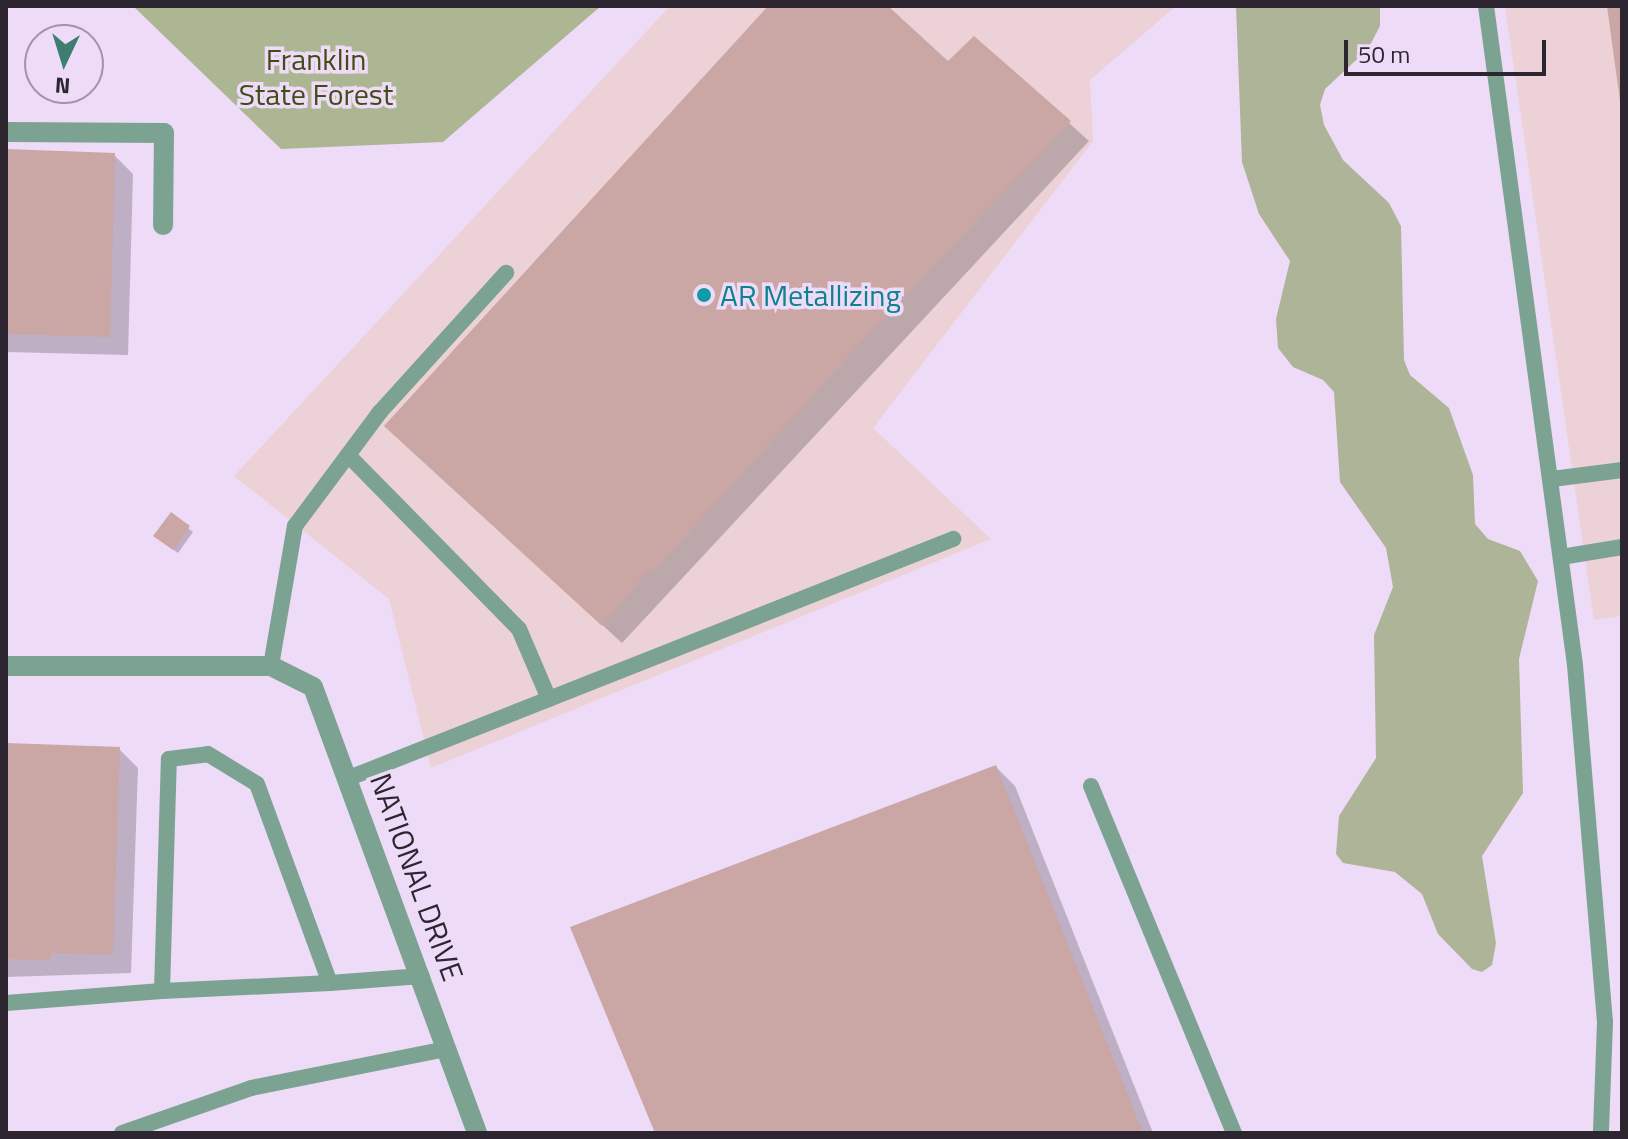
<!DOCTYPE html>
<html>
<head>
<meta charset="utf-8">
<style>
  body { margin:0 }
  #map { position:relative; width:1628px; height:1139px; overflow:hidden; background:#eedbf7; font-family:"Titillium Web",sans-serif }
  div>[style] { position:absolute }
  .industrial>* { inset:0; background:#ecd2d6 }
  .green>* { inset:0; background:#adb497 }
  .forest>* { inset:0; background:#adb693 }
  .shadow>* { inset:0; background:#0003 }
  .building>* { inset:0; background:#caa6a4 }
  .lane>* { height:16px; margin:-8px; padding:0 8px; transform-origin:8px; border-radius:8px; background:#7ca392 }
  .street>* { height:20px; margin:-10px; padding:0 10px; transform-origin:10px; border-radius:10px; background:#7ca392 }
  .dots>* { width:22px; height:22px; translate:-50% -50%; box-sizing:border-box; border:4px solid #eedbf7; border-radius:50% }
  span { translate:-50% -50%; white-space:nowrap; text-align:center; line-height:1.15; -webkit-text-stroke:7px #eedbf7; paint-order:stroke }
  .park-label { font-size:30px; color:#424c14 }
  .culture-label { font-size:30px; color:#0d838f }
  .left { translate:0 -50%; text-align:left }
  .street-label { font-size:30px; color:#2d2631 }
  .frame { position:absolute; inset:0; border:8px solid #2d2631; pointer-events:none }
  .north { position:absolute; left:24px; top:24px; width:80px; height:80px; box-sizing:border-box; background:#eedbf7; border:2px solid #a193a8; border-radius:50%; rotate:184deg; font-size:22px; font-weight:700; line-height:32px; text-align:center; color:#2d2631 }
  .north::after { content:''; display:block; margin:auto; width:28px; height:36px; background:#3c7f71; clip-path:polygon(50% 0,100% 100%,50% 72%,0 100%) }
  .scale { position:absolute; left:1344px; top:40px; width:202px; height:36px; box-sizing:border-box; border:4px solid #2d2631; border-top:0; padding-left:10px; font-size:24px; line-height:28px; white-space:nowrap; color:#2d2631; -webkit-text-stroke:6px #eedbf7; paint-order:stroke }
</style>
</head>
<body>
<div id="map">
  <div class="industrial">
    <div style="clip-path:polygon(670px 6px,1176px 6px,1090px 80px,1093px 141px,873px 428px,991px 539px,431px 768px,389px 599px,234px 476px)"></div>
    <div style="clip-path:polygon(1505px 6px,1622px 6px,1622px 616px,1594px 620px)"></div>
  </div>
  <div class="green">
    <div style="clip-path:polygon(1236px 6px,1380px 6px,1380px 26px,1368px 49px,1325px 89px,1320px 105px,1324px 125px,1343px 160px,1389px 203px,1401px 226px,1404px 360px,1410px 375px,1449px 408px,1473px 475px,1475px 524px,1488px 539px,1520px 551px,1538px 581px,1519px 659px,1523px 793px,1482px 856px,1496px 943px,1492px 965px,1482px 972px,1472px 969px,1438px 934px,1422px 894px,1395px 872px,1343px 863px,1336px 854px,1339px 816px,1376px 758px,1374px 635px,1393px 587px,1386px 548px,1340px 482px,1334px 392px,1323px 380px,1293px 367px,1278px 348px,1276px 319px,1290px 261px,1259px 214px,1242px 162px)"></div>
  </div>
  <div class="forest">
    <div style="clip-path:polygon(133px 6px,601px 6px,443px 142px,281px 149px)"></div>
  </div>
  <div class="shadow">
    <div style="clip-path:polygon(771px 6px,885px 6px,949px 64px,975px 38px,1089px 141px,622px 643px,406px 445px)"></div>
    <div style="clip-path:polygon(6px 151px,114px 155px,133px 174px,128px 355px,6px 352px)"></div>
    <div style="clip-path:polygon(172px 515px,193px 532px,178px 553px,160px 540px)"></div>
    <div style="clip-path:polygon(6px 745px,119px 749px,138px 768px,131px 973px,6px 977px)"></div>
    <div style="clip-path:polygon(996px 767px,1015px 786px,1153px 1133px,657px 1133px)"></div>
  </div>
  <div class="building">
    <div style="clip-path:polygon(768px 6px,888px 6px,948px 61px,974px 36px,1071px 121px,860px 343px,654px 571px,650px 568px,602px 626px,384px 426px)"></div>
    <div style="clip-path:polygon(1607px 6px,1622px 6px,1622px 101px,1620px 101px)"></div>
    <div style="clip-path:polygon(6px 149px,115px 153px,110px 337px,6px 334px)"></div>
    <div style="clip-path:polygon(171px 512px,190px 526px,173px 550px,153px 536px)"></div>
    <div style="clip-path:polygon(6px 743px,120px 747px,113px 955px,51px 953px,50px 960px,6px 959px)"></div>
    <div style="clip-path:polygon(996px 765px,1143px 1133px,655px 1133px,570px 927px)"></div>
  </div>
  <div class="lane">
    <div style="left:1486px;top:6px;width:665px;rotate:82.31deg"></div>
    <div style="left:1575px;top:665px;width:358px;rotate:85.2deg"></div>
    <div style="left:1605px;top:1022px;width:111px;rotate:92.1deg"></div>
    <div style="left:348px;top:455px;width:244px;rotate:45.5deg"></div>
    <div style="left:519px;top:629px;width:76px;rotate:66.8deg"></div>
    <div style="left:1552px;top:479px;width:71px;rotate:-7.3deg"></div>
    <div style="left:1561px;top:557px;width:62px;rotate:-9.3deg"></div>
    <div style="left:271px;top:666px;width:142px;rotate:-80.3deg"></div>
    <div style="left:295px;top:526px;width:142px;rotate:-53.3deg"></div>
    <div style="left:380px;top:412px;width:188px;rotate:-47.8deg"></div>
    <div style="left:349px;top:778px;width:650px;rotate:-21.59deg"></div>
    <div style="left:1091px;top:786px;width:375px;rotate:67.6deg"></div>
    <div style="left:162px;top:991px;width:168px;rotate:-2.7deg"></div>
    <div style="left:6px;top:1003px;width:156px;rotate:-4.4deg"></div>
    <div style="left:162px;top:991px;width:232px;rotate:-88.3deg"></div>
    <div style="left:169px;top:759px;width:39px;rotate:-7deg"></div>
    <div style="left:208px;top:754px;width:57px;rotate:31.5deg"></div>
    <div style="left:257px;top:784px;width:212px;rotate:69.9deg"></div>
    <div style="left:330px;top:983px;width:92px;rotate:-4.4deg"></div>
    <div style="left:122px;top:1133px;width:137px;rotate:-19.2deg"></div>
    <div style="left:251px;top:1088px;width:199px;rotate:-11.3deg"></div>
  </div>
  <div class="street">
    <div style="left:6px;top:132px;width:158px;rotate:0.4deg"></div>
    <div style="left:164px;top:133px;width:92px;rotate:90.6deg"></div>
    <div style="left:6px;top:666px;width:265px"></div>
    <div style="left:271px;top:666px;width:47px;rotate:26.6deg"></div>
    <div style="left:313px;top:687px;width:475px;rotate:69.8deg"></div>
  </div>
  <div class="dots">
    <div style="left:704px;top:295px;background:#0f9aa8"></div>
  </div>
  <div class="park-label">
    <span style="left:316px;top:76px">Franklin<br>State Forest</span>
  </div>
  <div class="culture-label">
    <span class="left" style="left:720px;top:295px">AR Metallizing</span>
  </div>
  <div class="street-label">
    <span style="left:417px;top:877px;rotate:70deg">NATIONAL DRIVE</span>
  </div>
  <div class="frame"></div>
  <div class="north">N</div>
  <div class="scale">50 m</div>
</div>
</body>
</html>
